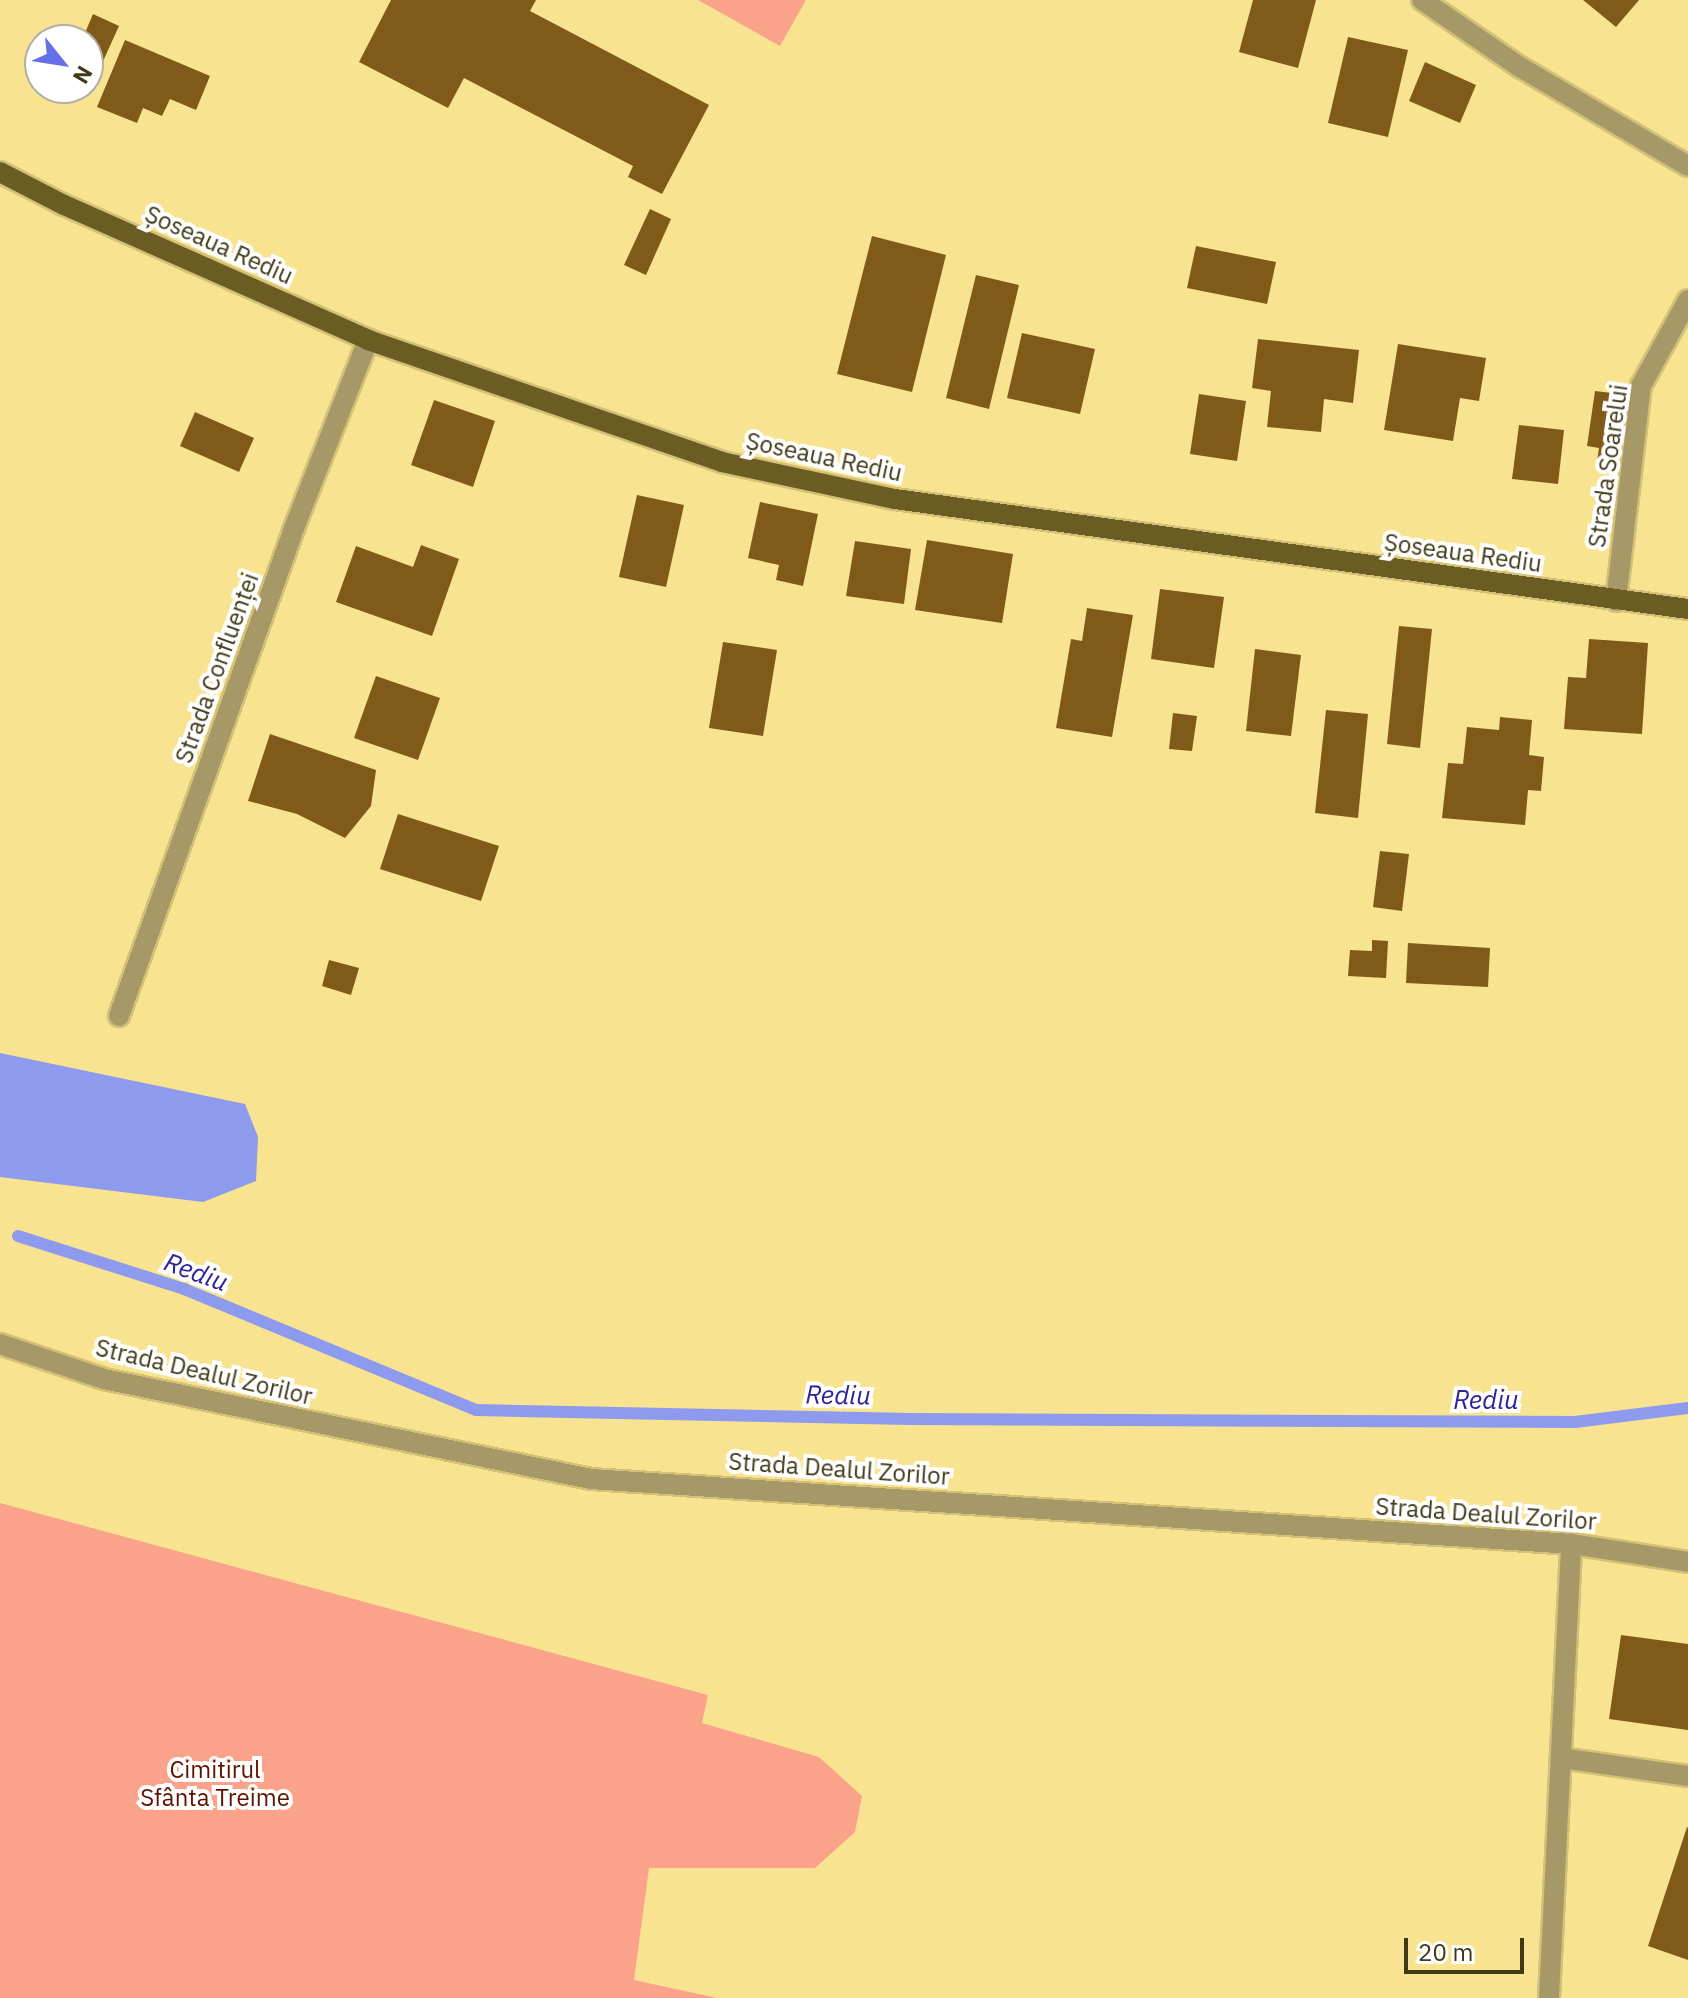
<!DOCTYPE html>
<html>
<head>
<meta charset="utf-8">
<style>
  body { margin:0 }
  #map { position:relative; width:1688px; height:1998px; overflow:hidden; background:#f8e391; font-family:"IBM Plex Sans",sans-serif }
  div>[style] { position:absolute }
  .green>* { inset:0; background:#fba28a }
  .water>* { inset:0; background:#8d9aee }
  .stream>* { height:12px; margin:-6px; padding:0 6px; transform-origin:6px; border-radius:6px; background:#8d9aee }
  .building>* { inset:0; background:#805a19 }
  .roads { filter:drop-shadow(2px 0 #d3c178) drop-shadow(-2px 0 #d3c178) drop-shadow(0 2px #d3c178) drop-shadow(0 -2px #d3c178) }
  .minor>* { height:20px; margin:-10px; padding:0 10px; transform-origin:10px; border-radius:10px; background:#a69967 }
  .major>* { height:20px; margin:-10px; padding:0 10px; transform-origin:10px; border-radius:10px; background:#6a5c22 }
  span { translate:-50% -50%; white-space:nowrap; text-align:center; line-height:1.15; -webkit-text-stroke:8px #fff; paint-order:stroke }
  .street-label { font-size:24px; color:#403816 }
  .park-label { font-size:24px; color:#5e1300 }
  .water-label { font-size:26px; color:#2d229b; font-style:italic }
  .north { position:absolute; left:24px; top:24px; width:80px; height:80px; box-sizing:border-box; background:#fff; border:2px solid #b3afa2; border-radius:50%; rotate:120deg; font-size:22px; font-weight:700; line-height:32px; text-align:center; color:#403816 }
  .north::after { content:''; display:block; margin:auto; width:28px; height:36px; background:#656fe7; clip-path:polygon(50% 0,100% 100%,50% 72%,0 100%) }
  .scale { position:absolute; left:1404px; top:1938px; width:120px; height:36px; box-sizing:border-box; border:4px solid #403816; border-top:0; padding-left:10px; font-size:24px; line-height:28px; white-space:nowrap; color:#403816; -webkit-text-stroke:6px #fff; paint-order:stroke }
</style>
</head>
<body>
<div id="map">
  <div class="green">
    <div style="clip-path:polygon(698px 0,806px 0,780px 46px)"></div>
    <div style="clip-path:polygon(0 1503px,708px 1695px,702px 1723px,819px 1757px,862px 1796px,855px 1832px,815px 1868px,649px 1868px,634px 1980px,717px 1998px,0 1998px)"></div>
  </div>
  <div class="water">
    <div style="clip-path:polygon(0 1053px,245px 1104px,258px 1137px,256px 1181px,203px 1202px,0 1177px)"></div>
  </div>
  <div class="stream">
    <div style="left:18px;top:1236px;width:174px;rotate:17.7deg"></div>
    <div style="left:184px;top:1289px;width:316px;rotate:22.5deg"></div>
    <div style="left:476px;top:1410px;width:435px;rotate:1.2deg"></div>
    <div style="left:911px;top:1419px;width:664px;rotate:0.26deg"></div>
    <div style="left:1575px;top:1422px;width:114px;rotate:-7.1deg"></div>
  </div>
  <div class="building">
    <div style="clip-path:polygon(391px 0,536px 0,530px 11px,709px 105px,662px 194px,628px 177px,633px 166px,464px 78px,448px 108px,359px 62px)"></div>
    <div style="clip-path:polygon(1253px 0,1316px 0,1298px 68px,1239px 52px)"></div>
    <div style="clip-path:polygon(1583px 0,1639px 0,1616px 27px)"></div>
    <div style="clip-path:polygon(93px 14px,119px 26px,94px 81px,88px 78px,88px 40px,82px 40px)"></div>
    <div style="clip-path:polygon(1348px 37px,1408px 50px,1388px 137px,1328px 123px)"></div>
    <div style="clip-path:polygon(125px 40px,210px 76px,196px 110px,170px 99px,162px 116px,143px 108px,137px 123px,97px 107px)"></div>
    <div style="clip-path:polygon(1425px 62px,1476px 85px,1460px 123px,1409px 101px)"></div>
    <div style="clip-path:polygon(650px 209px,671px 219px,646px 275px,624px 265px)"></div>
    <div style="clip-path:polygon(872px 236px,946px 255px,912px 392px,837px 374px)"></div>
    <div style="clip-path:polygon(1196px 246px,1276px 262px,1267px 304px,1187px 288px)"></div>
    <div style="clip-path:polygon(976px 275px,1019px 285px,989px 409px,946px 398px)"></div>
    <div style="clip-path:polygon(1022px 333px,1095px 349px,1080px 414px,1007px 398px)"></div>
    <div style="clip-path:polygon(1258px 339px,1359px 350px,1353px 403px,1324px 399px,1321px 432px,1267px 427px,1271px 391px,1252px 388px)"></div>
    <div style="clip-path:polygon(1398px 344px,1486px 358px,1479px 401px,1460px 398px,1453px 441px,1384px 430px)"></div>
    <div style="clip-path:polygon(1595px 391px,1621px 394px,1610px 469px,1596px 467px,1599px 448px,1587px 446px)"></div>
    <div style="clip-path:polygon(1199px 394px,1246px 401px,1237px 461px,1190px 454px)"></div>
    <div style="clip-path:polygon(434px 400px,495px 421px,473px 487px,411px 465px)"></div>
    <div style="clip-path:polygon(195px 412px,254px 438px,239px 472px,180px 446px)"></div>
    <div style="clip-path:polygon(1519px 425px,1564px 430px,1558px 484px,1512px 479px)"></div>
    <div style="clip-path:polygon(637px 495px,684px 505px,666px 587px,619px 577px)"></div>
    <div style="clip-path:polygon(760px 502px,818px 514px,803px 586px,776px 580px,779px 565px,748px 558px)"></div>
    <div style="clip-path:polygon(927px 540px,1013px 554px,1002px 623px,915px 610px)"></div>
    <div style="clip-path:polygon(855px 541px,911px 549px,904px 604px,846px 596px)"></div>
    <div style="clip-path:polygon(421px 545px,459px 559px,432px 636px,336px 602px,356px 546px,413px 567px)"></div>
    <div style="clip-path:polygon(1160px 589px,1224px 597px,1214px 668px,1151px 659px)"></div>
    <div style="clip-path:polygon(1087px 608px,1133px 615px,1112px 737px,1056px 728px,1071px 639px,1082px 641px)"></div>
    <div style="clip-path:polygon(1399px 626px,1432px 629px,1420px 748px,1387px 744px)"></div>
    <div style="clip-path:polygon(1589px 639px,1648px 643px,1642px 734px,1564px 729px,1568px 677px,1586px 678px)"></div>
    <div style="clip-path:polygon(723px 642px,777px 650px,763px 736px,709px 728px)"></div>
    <div style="clip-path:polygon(1255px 649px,1301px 655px,1291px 736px,1246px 731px)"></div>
    <div style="clip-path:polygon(376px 676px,440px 698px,418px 760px,354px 738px)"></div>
    <div style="clip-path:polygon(1326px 710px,1368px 714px,1358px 818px,1315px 813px)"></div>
    <div style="clip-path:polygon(1173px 713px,1197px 716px,1192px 751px,1169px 749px)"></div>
    <div style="clip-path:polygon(1500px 717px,1532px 720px,1529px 755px,1544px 757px,1541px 791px,1528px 790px,1525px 825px,1442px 818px,1448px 763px,1463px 764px,1467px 727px,1499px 730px)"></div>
    <div style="clip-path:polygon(270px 734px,376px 770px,371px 806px,345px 838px,297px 814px,248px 801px)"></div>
    <div style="clip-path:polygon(398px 814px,499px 846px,481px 901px,380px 869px)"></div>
    <div style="clip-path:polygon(1380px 851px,1409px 854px,1402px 911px,1373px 907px)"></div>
    <div style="clip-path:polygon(1372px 940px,1388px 941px,1386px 978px,1348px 976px,1350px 950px,1372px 951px)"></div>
    <div style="clip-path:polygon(1408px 943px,1490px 948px,1488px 987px,1406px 983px)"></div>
    <div style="clip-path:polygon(329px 960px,359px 968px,351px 995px,322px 986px)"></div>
    <div style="clip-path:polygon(1621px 1635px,1688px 1644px,1688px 1730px,1609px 1719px)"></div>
    <div style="clip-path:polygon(1687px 1827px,1688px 1828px,1688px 1960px,1648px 1946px)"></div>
  </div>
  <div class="roads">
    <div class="minor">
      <div style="left:1422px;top:0;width:119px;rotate:34.4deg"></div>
      <div style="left:1520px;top:67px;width:195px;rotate:30.5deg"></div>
      <div style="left:1616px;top:601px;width:216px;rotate:-83.4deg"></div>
      <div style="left:1641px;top:386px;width:98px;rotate:-61.3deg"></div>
      <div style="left:119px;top:1016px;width:524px;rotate:-70.25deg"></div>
      <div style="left:296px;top:523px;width:197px;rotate:-68.5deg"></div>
      <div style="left:0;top:1344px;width:110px;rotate:18.6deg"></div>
      <div style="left:104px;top:1379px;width:497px;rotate:11.6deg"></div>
      <div style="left:591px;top:1479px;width:982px;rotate:3.79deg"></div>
      <div style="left:1571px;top:1544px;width:118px;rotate:8.7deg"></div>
      <div style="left:1561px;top:1758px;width:128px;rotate:8.1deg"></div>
      <div style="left:1549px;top:1998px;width:455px;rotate:-87.2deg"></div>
    </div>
    <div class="major">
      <div style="left:0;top:172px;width:72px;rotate:27.3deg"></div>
      <div style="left:64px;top:205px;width:333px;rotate:23.9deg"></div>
      <div style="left:368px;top:340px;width:374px;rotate:19deg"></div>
      <div style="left:722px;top:462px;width:177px;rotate:12.1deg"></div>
      <div style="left:895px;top:499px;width:801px;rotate:7.9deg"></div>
    </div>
  </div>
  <div class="street-label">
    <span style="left:219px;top:245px;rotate:24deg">Șoseaua Rediu</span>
    <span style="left:824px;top:457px;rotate:12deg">Șoseaua Rediu</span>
    <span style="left:1608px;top:466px;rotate:-82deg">Strada Soarelui</span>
    <span style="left:1463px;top:553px;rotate:8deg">Șoseaua Rediu</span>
    <span style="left:217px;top:668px;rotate:-70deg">Strada Confluenței</span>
    <span style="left:204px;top:1372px;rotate:13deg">Strada Dealul Zorilor</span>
    <span style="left:839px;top:1469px;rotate:4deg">Strada Dealul Zorilor</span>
    <span style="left:1486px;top:1514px;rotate:4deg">Strada Dealul Zorilor</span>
  </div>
  <div class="park-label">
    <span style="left:215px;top:1784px">Cimitirul<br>Sfânta Treime</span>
  </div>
  <div class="water-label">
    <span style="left:196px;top:1272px;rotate:20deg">Rediu</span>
    <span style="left:838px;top:1395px;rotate:1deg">Rediu</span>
    <span style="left:1486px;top:1400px">Rediu</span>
  </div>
  <div class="north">N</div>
  <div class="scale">20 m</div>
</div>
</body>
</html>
